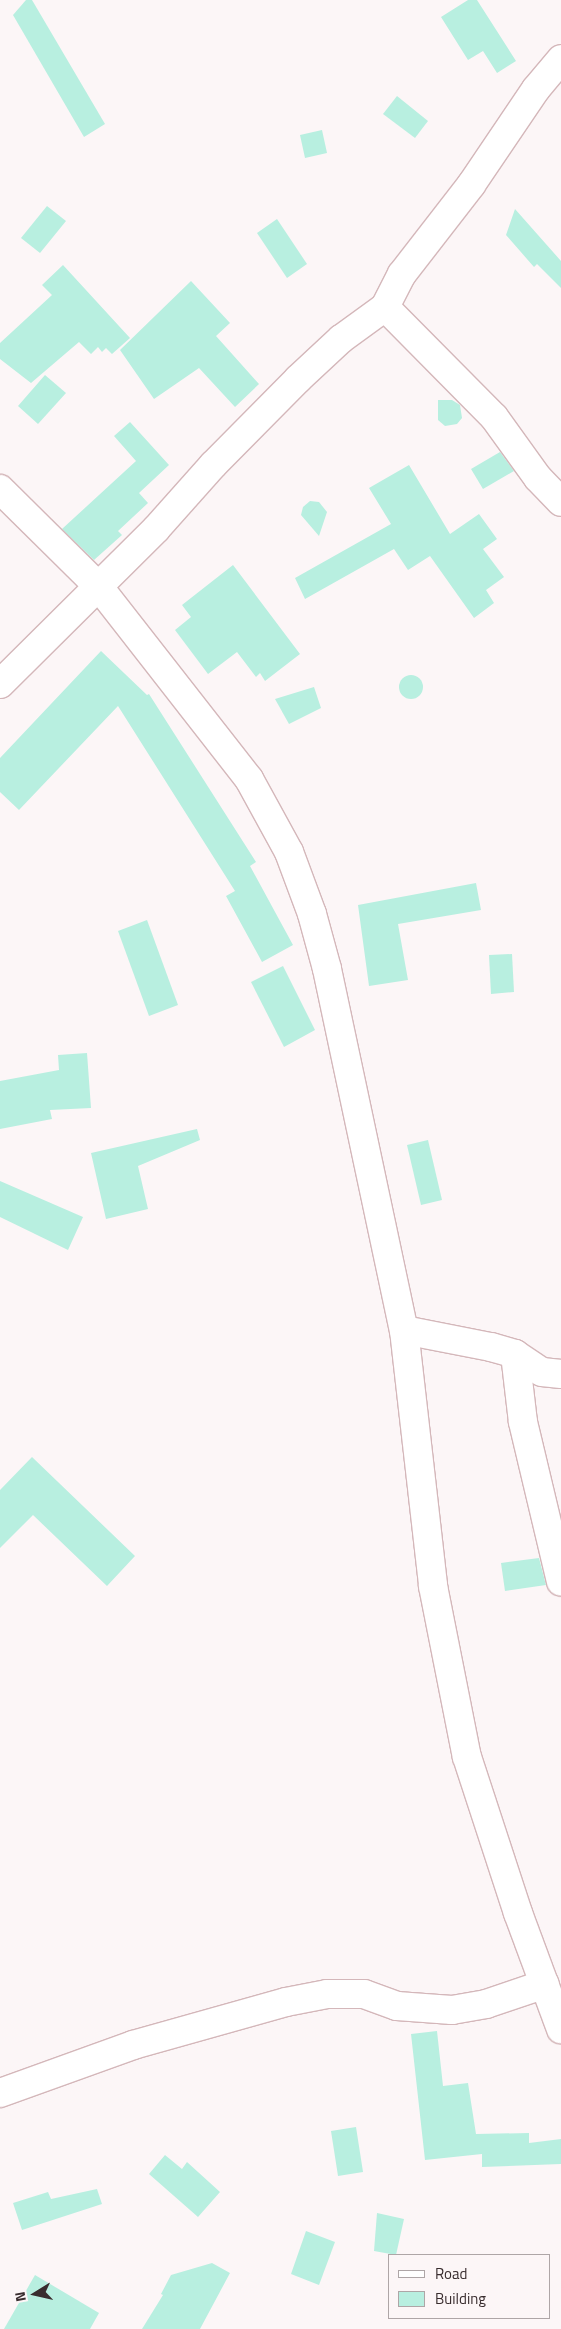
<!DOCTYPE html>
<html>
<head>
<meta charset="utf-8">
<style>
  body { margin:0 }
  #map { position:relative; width:561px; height:2329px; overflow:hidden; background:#fcf6f7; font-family:"Titillium Web",sans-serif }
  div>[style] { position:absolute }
  .building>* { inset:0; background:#b8efe0 }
  .round { border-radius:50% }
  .roads { filter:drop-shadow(1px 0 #d4b7ba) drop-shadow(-1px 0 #d4b7ba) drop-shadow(0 1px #d4b7ba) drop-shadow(0 -1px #d4b7ba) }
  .minor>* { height:28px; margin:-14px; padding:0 14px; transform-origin:14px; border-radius:14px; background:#fff }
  span { translate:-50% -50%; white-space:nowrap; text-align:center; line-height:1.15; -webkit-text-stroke:4.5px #fcf6f7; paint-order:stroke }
  .legend { position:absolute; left:388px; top:2254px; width:162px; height:65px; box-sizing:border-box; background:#fcf6f7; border:1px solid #aea6a7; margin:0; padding:6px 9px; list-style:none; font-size:15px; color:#392d2f }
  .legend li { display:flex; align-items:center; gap:10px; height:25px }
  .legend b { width:25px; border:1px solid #aea6a7 }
  .north { position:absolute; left:10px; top:2269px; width:50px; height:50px; -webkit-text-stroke:4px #fcf6f7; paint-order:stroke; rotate:260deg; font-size:14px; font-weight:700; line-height:20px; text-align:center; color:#392d2f }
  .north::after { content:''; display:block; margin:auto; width:18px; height:22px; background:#392d2f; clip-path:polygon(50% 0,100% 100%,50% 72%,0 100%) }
</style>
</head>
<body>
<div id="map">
  <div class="building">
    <div style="clip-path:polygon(26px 0,32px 0,105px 124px,84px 137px,13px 15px)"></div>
    <div style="clip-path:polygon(468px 0,477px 0,516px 61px,497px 73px,483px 51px,468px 60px,441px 17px)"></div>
    <div style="clip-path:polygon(397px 96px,428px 121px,415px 138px,383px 114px)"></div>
    <div style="clip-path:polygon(322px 130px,327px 153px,305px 158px,300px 135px)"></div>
    <div style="clip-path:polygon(47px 206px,66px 221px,40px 253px,21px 238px)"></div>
    <div style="clip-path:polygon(515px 209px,561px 261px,561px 288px,537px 264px,534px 267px,506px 235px)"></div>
    <div style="clip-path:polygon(277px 219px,307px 264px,287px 278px,257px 233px)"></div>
    <div style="clip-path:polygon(63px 265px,130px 338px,112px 354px,106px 348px,102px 352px,98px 347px,91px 354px,79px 342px,31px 383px,0 359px,0 343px,52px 295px,42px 285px)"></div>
    <div style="clip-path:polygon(191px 281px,230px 323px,216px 336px,259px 384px,235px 407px,199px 368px,154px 399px,120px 350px)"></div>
    <div style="clip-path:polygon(45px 375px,66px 393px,38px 424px,18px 406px)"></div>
    <div style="clip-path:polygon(438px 400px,452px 400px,460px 405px,462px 418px,457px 424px,445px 426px,438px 420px)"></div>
    <div style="clip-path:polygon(130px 422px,169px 465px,139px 493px,148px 503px,118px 531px,122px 535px,94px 560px,62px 529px,136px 461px,114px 436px)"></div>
    <div style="clip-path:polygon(500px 452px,514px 471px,483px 489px,471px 469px)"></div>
    <div style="clip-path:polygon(409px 465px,450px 534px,479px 514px,497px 539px,483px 549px,504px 577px,486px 590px,494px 603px,474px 618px,430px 556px,408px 570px,394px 549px,305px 599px,295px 578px,391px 524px,369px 488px)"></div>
    <div style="clip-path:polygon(310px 501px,319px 502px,327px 512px,319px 536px,301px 515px,303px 507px)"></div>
    <div style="clip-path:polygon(233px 565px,300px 654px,265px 681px,260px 673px,256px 677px,237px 652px,208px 674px,175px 630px,191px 617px,182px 605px)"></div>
    <div style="clip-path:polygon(101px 651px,147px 695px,149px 694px,256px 862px,250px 866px,293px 945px,262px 962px,226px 896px,235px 891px,118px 706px,19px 810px,0 792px,0 758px)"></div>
    <div class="round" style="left:399px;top:675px;width:24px;height:24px"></div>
    <div style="clip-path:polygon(314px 687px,321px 708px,289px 724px,275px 699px)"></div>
    <div style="clip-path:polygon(476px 883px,481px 910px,398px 924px,408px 980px,369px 986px,358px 905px)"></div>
    <div style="clip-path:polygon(147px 920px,178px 1005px,149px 1016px,118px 931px)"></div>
    <div style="clip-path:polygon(512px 954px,514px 992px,491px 994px,489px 955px)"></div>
    <div style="clip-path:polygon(283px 966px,315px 1030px,284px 1047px,251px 982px)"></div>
    <div style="clip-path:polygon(87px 1053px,91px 1108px,50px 1110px,52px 1119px,0 1129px,0 1081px,59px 1070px,58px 1055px)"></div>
    <div style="clip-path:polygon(197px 1129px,200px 1140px,138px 1166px,148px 1209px,106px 1219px,91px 1153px)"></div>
    <div style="clip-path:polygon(428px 1140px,442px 1200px,421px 1205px,407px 1145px)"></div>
    <div style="clip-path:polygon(0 1181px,83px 1217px,68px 1250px,0 1217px)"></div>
    <div style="clip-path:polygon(32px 1457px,135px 1556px,107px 1586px,33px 1515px,0 1548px,0 1490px)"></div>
    <div style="clip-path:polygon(539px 1558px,546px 1585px,505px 1591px,501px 1563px)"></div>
    <div style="clip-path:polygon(437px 2031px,443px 2086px,468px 2083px,476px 2134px,529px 2133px,529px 2143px,561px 2139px,561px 2164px,482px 2167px,482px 2154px,425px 2160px,411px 2034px)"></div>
    <div style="clip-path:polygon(356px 2127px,363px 2172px,338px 2176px,331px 2131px)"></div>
    <div style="clip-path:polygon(165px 2155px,182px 2169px,187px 2162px,220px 2192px,198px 2217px,149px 2174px)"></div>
    <div style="clip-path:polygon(97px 2189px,102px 2204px,22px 2230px,13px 2203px,48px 2192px,51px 2199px)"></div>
    <div style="clip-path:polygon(377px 2213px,404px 2219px,396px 2255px,374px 2251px)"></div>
    <div style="clip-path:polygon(306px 2231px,335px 2242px,319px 2285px,291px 2274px)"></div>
    <div style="clip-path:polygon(212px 2263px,230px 2273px,200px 2329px,142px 2329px,163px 2295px,161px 2294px,171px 2275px)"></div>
    <div style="clip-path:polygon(35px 2275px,99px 2313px,90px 2329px,4px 2329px)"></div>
  </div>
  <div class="roads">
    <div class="minor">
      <div style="left:385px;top:307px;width:155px;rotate:45.3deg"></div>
      <div style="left:494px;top:417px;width:75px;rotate:54.2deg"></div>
      <div style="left:538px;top:478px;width:33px;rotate:46deg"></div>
      <div style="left:0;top:489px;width:139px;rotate:44.7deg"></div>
      <div style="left:99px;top:587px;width:244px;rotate:52deg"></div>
      <div style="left:249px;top:779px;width:83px;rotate:61.3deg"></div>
      <div style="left:289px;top:852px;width:66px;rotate:69.6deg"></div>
      <div style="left:312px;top:914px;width:57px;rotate:74.7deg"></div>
      <div style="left:327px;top:969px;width:369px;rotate:78deg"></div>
      <div style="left:404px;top:1330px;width:258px;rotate:83.5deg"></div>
      <div style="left:433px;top:1586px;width:174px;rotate:78.8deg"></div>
      <div style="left:467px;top:1757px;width:164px;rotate:71.9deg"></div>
      <div style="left:518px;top:1913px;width:124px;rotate:69.7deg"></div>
      <div style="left:0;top:684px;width:220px;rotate:-44.8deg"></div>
      <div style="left:156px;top:529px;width:86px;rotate:-48.3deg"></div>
      <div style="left:213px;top:465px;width:121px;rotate:-45.3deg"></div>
      <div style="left:298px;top:379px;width:59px;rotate:-42.9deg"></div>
      <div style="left:341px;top:339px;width:54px;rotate:-36deg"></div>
      <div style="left:385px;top:307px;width:37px;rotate:-63deg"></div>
      <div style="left:402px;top:274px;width:113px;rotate:-52.2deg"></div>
      <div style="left:471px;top:185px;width:116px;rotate:-55.9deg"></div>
      <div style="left:536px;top:89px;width:39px;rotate:-50deg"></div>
      <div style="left:404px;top:1330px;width:89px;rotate:11.1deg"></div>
      <div style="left:491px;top:1347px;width:25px;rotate:16deg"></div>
      <div style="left:515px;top:1354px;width:32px;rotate:34deg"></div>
      <div style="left:542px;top:1372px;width:19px;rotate:6deg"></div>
      <div style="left:515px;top:1354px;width:68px;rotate:83.3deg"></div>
      <div style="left:523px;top:1422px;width:164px;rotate:76.6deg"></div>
      <div style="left:0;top:2093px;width:141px;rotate:-19.8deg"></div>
      <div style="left:133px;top:2045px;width:159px;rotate:-15.7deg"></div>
      <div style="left:286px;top:2002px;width:42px;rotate:-11deg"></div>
      <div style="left:327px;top:1994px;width:37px"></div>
      <div style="left:364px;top:1994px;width:35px;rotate:20deg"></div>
      <div style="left:397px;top:2006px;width:55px;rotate:4.2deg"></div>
      <div style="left:452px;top:2010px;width:35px;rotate:-10deg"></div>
      <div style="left:486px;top:2004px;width:62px;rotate:-18.7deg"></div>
    </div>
  </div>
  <ul class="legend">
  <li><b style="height:6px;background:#fff"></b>Road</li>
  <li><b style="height:14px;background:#b8efe0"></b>Building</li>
  </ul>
  <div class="north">N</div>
</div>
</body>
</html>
